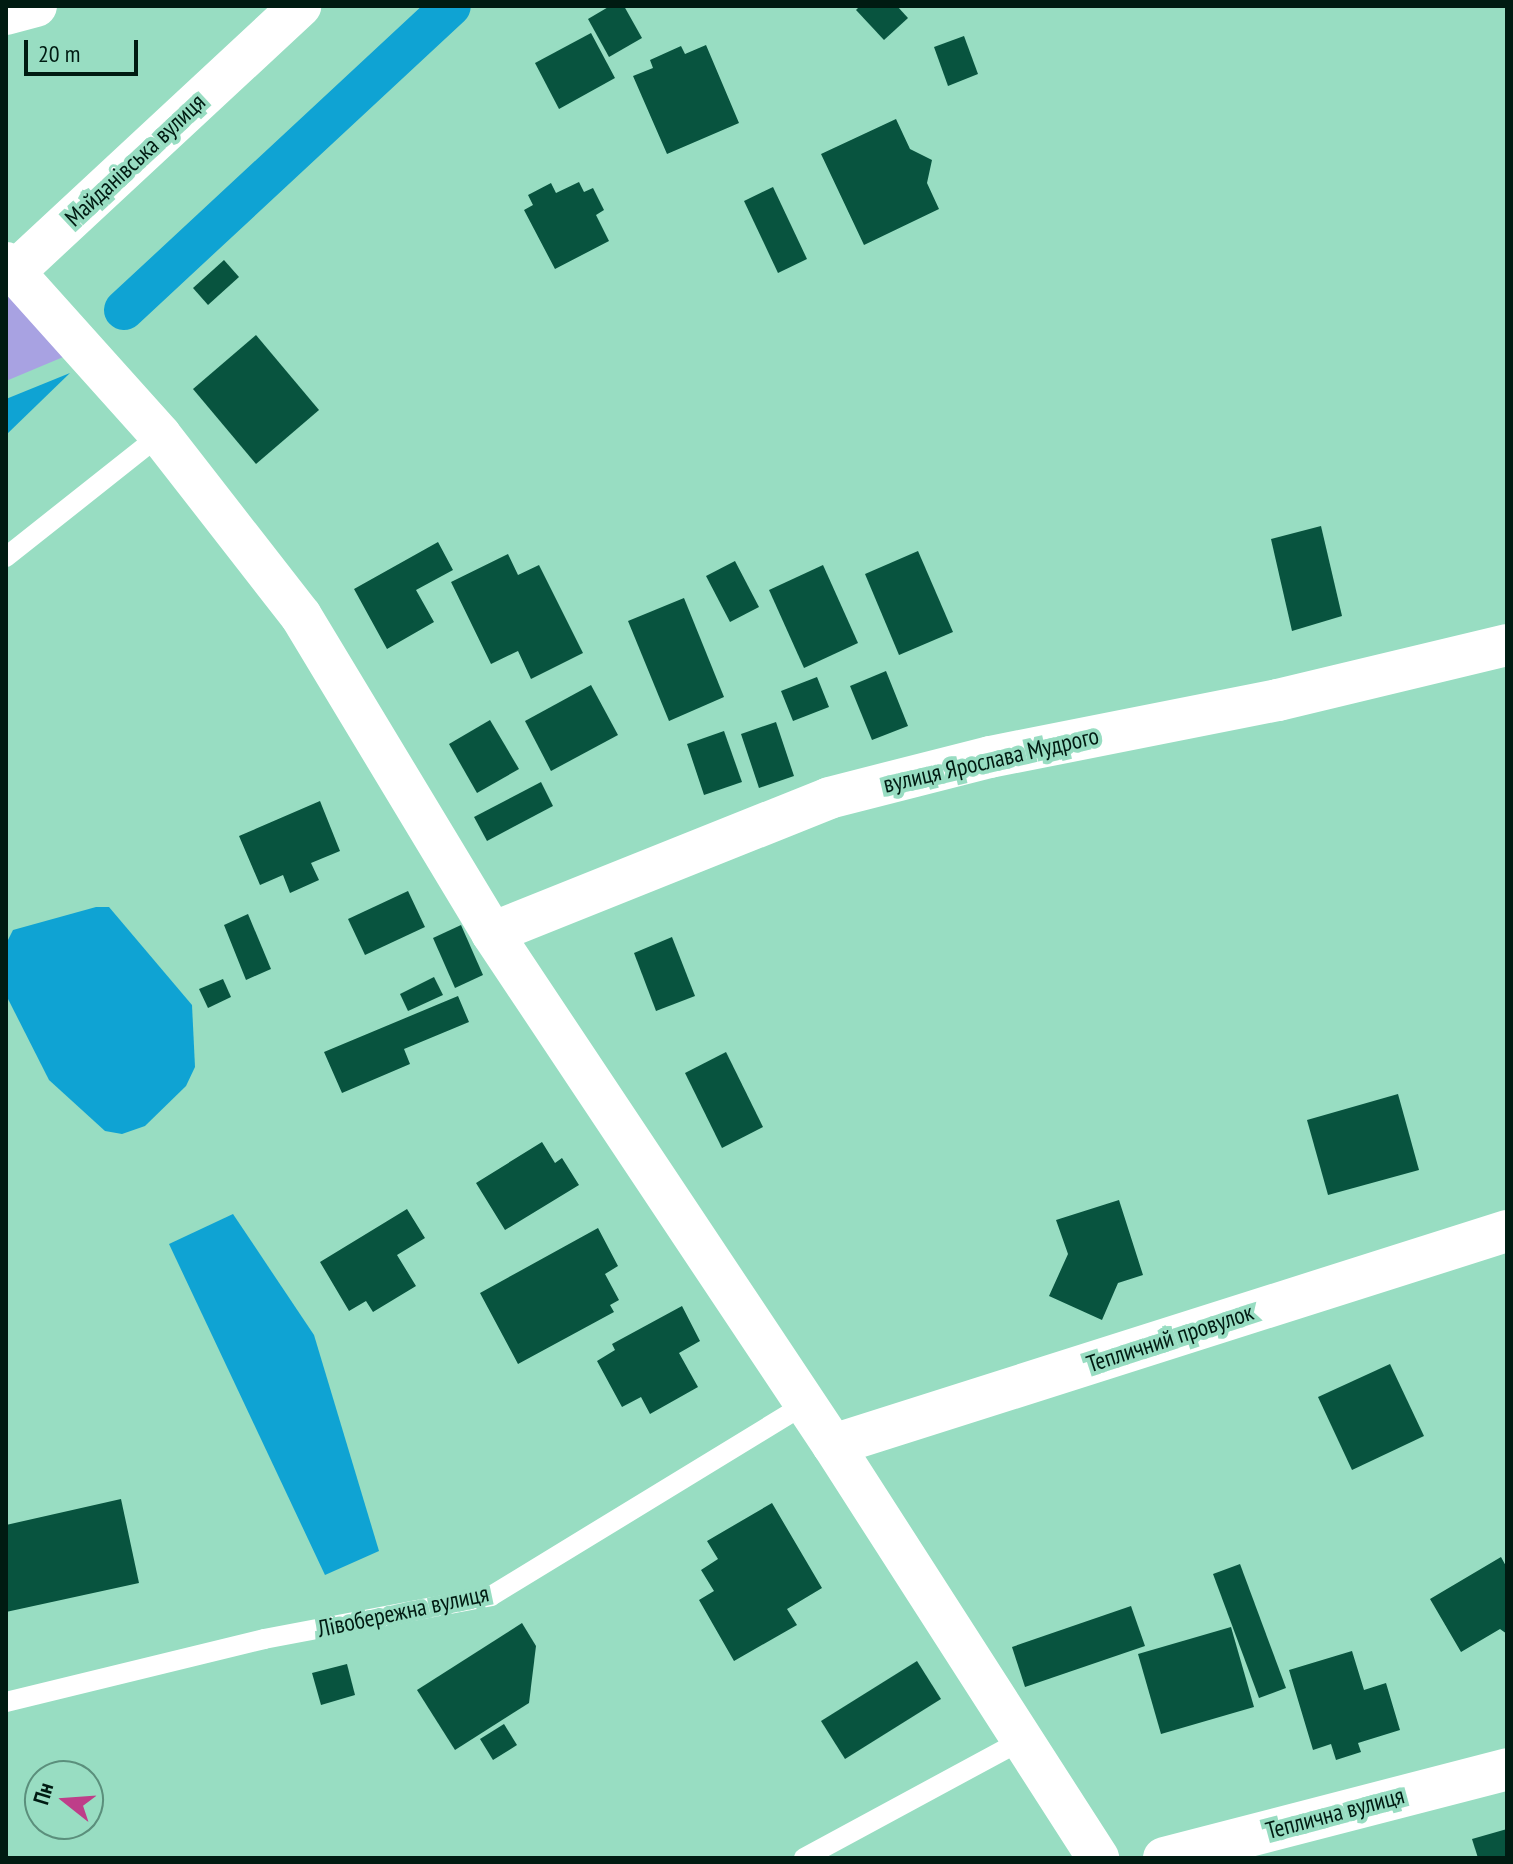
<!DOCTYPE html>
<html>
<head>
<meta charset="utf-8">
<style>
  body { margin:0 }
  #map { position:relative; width:1513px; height:1864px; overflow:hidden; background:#98ddc2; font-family:"PT Sans Narrow",sans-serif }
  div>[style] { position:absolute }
  .green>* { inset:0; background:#a8a2e2 }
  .water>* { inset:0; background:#0fa3d3 }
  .canal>* { height:40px; margin:-20px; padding:0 20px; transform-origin:20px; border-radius:20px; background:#0fa3d3 }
  .building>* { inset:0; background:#08543f }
  .service>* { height:20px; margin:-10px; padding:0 10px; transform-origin:10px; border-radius:10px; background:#fff }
  .minor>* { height:42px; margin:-21px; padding:0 21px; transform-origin:21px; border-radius:21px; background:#fff }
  span { translate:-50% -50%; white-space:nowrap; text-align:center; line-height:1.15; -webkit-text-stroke:8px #98ddc2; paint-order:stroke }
  .street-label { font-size:24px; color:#001b12 }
  .frame { position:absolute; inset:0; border:8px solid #001b12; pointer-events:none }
  .north { position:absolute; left:24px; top:1760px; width:80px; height:80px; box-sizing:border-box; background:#98ddc2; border:2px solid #5b8f7c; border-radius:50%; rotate:287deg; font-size:22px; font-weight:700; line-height:32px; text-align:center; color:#001b12 }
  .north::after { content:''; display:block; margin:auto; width:28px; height:36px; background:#be3e89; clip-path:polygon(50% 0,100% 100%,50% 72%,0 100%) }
  .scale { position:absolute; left:24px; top:40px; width:114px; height:36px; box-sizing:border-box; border:4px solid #001b12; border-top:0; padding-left:10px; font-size:24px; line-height:28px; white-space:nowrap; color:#001b12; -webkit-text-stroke:6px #98ddc2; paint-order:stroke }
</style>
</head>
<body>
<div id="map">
  <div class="green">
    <div style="clip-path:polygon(6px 292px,68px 355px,6px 381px)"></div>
  </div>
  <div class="water">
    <div style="clip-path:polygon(70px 373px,6px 435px,6px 399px)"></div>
    <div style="clip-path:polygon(96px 907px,109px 907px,192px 1005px,195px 1067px,186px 1086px,145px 1126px,122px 1134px,105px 1131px,49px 1080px,6px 995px,6px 944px,13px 930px)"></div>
    <div style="clip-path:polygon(233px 1214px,314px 1335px,379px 1551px,325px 1575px,169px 1244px)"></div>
  </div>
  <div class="canal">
    <div style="left:124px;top:310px;width:446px;rotate:-42.9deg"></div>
  </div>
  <div class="building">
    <div style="clip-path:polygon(610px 6px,624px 6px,642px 38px,609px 57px,588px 19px)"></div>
    <div style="clip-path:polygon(860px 6px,897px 6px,908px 18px,884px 40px,856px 10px)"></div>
    <div style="clip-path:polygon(591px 33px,615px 78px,559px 109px,535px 63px)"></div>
    <div style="clip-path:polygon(964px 36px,978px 74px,948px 86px,934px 47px)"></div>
    <div style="clip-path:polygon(706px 45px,739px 123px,667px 154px,633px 76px,653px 68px,650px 60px,681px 46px,685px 54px)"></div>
    <div style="clip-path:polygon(896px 119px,910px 149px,932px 160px,927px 183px,939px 209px,864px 245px,821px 154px)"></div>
    <div style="clip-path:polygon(579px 182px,584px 192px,593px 188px,604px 210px,596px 215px,609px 241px,555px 269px,524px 210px,533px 205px,528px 195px,551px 183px,556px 193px)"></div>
    <div style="clip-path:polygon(773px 187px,807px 259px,778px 273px,744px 201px)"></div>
    <div style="clip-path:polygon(224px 260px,239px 277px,208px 305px,193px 288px)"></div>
    <div style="clip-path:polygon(256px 335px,319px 410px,256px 464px,193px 389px)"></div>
    <div style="clip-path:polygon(1321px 526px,1342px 616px,1292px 631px,1271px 539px)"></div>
    <div style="clip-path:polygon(438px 542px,453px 570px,416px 590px,434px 622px,387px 649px,354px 589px)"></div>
    <div style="clip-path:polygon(918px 551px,953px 632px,899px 655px,865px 574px)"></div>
    <div style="clip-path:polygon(508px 554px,518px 575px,539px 565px,583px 653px,531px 679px,518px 651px,491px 664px,451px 582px)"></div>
    <div style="clip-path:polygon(735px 561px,759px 607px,730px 622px,706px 576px)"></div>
    <div style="clip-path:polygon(823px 565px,858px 643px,804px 668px,769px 590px)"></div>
    <div style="clip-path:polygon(684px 598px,724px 697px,669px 721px,628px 621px)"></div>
    <div style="clip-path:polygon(886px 671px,908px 726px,872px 740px,850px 686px)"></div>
    <div style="clip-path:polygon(817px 677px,829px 707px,793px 721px,781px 691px)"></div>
    <div style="clip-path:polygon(591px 685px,618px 735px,551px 771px,525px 721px)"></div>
    <div style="clip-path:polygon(490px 720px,519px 769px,477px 793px,449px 744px)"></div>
    <div style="clip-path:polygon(776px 722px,794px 776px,759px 788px,741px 734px)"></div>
    <div style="clip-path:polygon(724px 731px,742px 782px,704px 795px,687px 744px)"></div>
    <div style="clip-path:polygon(541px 782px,553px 806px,487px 841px,474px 817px)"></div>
    <div style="clip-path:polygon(320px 801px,340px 851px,311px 863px,319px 880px,290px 893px,283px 875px,260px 885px,239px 836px)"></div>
    <div style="clip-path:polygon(408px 891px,425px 927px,365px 955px,348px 919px)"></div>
    <div style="clip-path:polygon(248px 914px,271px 969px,246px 980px,224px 925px)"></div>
    <div style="clip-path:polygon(461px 925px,483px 975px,455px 988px,433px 938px)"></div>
    <div style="clip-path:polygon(672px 937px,695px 996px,656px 1011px,634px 953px)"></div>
    <div style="clip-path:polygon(434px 977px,443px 995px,408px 1011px,400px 994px)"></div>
    <div style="clip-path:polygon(223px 979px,231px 997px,208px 1008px,199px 989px)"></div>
    <div style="clip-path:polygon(458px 996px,469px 1022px,404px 1049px,410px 1064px,342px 1093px,324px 1052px)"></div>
    <div style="clip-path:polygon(726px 1052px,763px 1127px,722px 1148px,685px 1073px)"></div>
    <div style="clip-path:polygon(1398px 1094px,1419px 1170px,1328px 1195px,1307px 1120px)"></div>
    <div style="clip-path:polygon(542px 1142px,555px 1163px,562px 1158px,579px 1185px,505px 1230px,476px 1183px)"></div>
    <div style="clip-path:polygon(1119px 1200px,1143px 1275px,1118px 1283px,1102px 1320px,1049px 1296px,1068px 1254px,1056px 1220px)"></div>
    <div style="clip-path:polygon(407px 1209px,425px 1238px,397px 1255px,416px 1286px,373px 1312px,366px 1301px,349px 1311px,320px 1262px)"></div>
    <div style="clip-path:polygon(598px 1228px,618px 1266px,605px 1274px,619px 1300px,610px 1305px,614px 1312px,518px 1364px,480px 1293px)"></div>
    <div style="clip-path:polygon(682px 1306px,700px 1341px,679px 1353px,698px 1387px,650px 1414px,641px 1397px,622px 1407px,597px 1361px,615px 1350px,612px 1344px)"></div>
    <div style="clip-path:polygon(1390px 1364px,1424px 1436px,1352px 1470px,1318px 1397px)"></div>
    <div style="clip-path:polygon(121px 1499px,139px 1583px,6px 1612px,6px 1525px)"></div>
    <div style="clip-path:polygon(772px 1503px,822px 1588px,787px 1609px,797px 1625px,734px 1661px,699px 1600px,714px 1591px,701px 1570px,718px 1559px,707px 1541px)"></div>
    <div style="clip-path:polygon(1501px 1557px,1507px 1568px,1507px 1634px,1500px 1629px,1461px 1652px,1430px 1599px)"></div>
    <div style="clip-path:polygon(1240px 1564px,1286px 1688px,1259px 1698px,1213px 1574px)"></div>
    <div style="clip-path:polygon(1131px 1606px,1145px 1646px,1025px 1687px,1012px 1647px)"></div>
    <div style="clip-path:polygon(522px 1623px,536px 1646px,529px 1703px,455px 1750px,417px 1690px)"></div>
    <div style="clip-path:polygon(1231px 1627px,1254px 1707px,1161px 1734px,1138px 1654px)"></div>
    <div style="clip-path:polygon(1352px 1651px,1364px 1690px,1386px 1683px,1400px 1730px,1358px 1743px,1361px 1752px,1336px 1760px,1331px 1744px,1313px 1750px,1289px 1670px)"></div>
    <div style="clip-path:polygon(917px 1661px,941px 1699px,845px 1759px,821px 1721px)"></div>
    <div style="clip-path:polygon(347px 1664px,355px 1695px,321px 1705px,312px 1673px)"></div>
    <div style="clip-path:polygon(504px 1724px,517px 1745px,493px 1760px,480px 1739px)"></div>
    <div style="clip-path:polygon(1507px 1829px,1507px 1858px,1478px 1858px,1472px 1839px)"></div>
  </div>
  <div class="service">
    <div style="left:6px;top:557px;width:196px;rotate:-38.4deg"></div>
    <div style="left:6px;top:1702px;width:266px;rotate:-13.7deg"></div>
    <div style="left:264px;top:1639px;width:231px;rotate:-10.7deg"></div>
    <div style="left:491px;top:1596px;width:367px;rotate:-31.4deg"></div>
    <div style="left:804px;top:1858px;width:248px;rotate:-28.4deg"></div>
  </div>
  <div class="minor">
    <div style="left:6px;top:14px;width:31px;rotate:-15deg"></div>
    <div style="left:6px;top:263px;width:12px;rotate:48deg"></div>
    <div style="left:14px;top:272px;width:391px;rotate:-42.9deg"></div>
    <div style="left:14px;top:272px;width:219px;rotate:48.1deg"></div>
    <div style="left:160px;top:435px;width:229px;rotate:52.1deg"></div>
    <div style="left:301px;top:616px;width:370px;rotate:58.9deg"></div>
    <div style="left:492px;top:933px;width:615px;rotate:56.34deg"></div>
    <div style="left:833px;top:1445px;width:491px;rotate:57.3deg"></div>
    <div style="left:492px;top:933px;width:363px;rotate:-21.8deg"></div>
    <div style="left:829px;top:798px;width:166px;rotate:-14.3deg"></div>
    <div style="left:990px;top:757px;width:294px;rotate:-11.2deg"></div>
    <div style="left:1278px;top:700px;width:236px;rotate:-13.5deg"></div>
    <div style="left:833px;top:1445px;width:707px;rotate:-17.62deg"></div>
    <div style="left:1164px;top:1858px;width:354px;rotate:-14.5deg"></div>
  </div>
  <div class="street-label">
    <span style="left:135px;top:160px;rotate:-43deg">Майданівська вулиця</span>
    <span style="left:991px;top:760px;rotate:-13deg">вулиця Ярослава Мудрого</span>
    <span style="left:1170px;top:1338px;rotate:-18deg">Тепличний провулок</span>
    <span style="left:403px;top:1611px;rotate:-12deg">Лівобережна вулиця</span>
    <span style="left:1335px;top:1813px;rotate:-15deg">Теплична вулиця</span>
  </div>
  <div class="frame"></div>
  <div class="north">Пн</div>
  <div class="scale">20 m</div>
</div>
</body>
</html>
